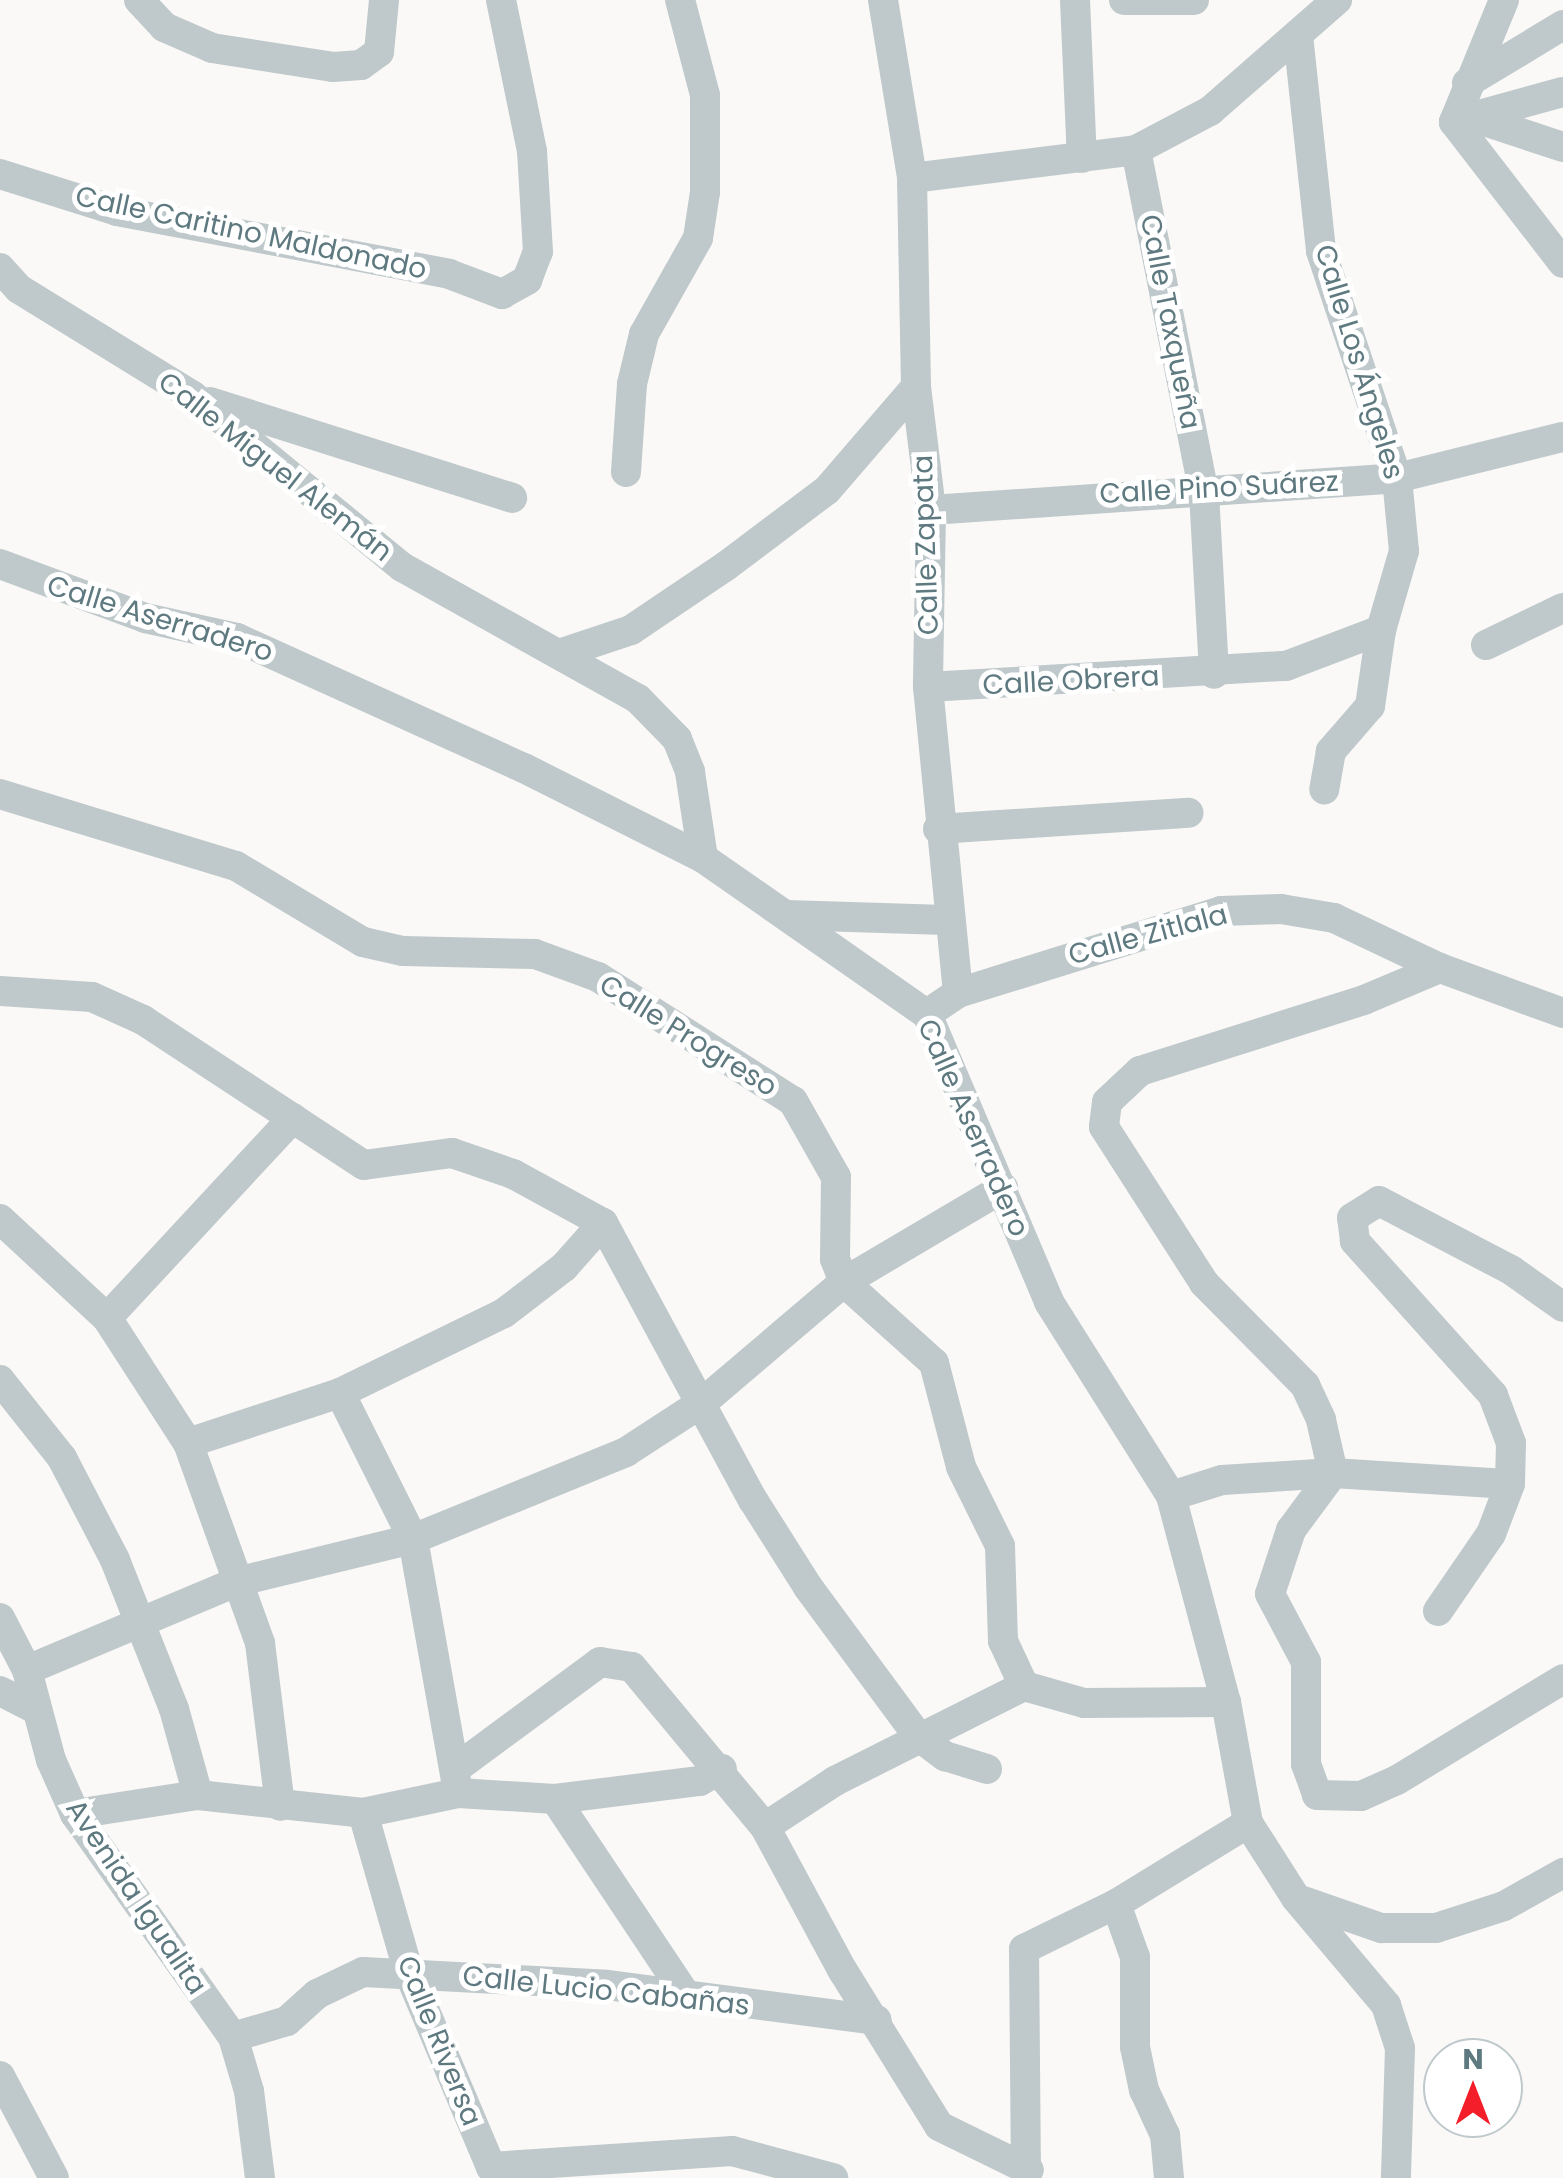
<!DOCTYPE html>
<html>
<head>
<meta charset="utf-8">
<style>
  body { margin:0 }
  #map { position:relative; width:1563px; height:2178px; overflow:hidden; background:#faf9f7; font-family:Poppins,sans-serif }
  div>[style] { position:absolute }
  .minor>* { height:30px; margin:-15px; padding:0 15px; transform-origin:15px; border-radius:15px; background:#bfc8ca }
  span { translate:-50% -50%; white-space:nowrap; text-align:center; line-height:1.15; -webkit-text-stroke:10px #fff; paint-order:stroke }
  .street-label { font-size:28px; color:#5e797f }
  .north { position:absolute; left:1423px; top:2038px; width:100px; height:100px; box-sizing:border-box; background:#fff; border:2px solid #bfc9cc; border-radius:50%; rotate:0deg; font-size:28px; font-weight:700; line-height:40px; text-align:center; color:#5e797f }
  .north::after { content:''; display:block; margin:auto; width:35px; height:45px; background:#f31e29; clip-path:polygon(50% 0,100% 100%,50% 72%,0 100%) }
</style>
</head>
<body>
<div id="map">
  <div class="minor">
    <div style="left:139px;top:0;width:37px;rotate:47deg"></div>
    <div style="left:164px;top:27px;width:52px;rotate:23.6deg"></div>
    <div style="left:212px;top:48px;width:122px;rotate:8.9deg"></div>
    <div style="left:333px;top:67px;width:28px;rotate:-4deg"></div>
    <div style="left:361px;top:65px;width:22px;rotate:-36deg"></div>
    <div style="left:379px;top:52px;width:52px;rotate:-84.5deg"></div>
    <div style="left:883px;top:0;width:180px;rotate:80.7deg"></div>
    <div style="left:912px;top:178px;width:209px;rotate:88.9deg"></div>
    <div style="left:916px;top:387px;width:124px;rotate:83deg"></div>
    <div style="left:931px;top:510px;width:177px;rotate:91deg"></div>
    <div style="left:928px;top:687px;width:307px;rotate:84.4deg"></div>
    <div style="left:958px;top:993px;width:37px;rotate:146deg"></div>
    <div style="left:1075px;top:0;width:158px;rotate:87.5deg"></div>
    <div style="left:1124px;top:0;width:70px"></div>
    <div style="left:1504px;top:0;width:132px;rotate:112.3deg"></div>
    <div style="left:1454px;top:122px;width:178px;rotate:52.3deg"></div>
    <div style="left:1298px;top:35px;width:217px;rotate:83.9deg"></div>
    <div style="left:1321px;top:251px;width:239px;rotate:71.5deg"></div>
    <div style="left:1397px;top:478px;width:73px;rotate:84.5deg"></div>
    <div style="left:1404px;top:551px;width:82px;rotate:106.2deg"></div>
    <div style="left:1381px;top:630px;width:77px;rotate:98.2deg"></div>
    <div style="left:1370px;top:706px;width:60px;rotate:130.9deg"></div>
    <div style="left:1331px;top:751px;width:39px;rotate:100deg"></div>
    <div style="left:1467px;top:83px;width:112px;rotate:-31.1deg"></div>
    <div style="left:1472px;top:117px;width:94px;rotate:-15.4deg"></div>
    <div style="left:1454px;top:122px;width:19px;rotate:-16deg"></div>
    <div style="left:1472px;top:117px;width:96px;rotate:18.2deg"></div>
    <div style="left:1136px;top:150px;width:350px;rotate:78.8deg"></div>
    <div style="left:1204px;top:493px;width:181px;rotate:86.8deg"></div>
    <div style="left:0;top:174px;width:123px;rotate:17.5deg"></div>
    <div style="left:117px;top:211px;width:338px;rotate:10.7deg"></div>
    <div style="left:449px;top:274px;width:57px;rotate:20.7deg"></div>
    <div style="left:502px;top:294px;width:29px;rotate:-29deg"></div>
    <div style="left:527px;top:280px;width:30px;rotate:-69deg"></div>
    <div style="left:538px;top:252px;width:101px;rotate:-93.4deg"></div>
    <div style="left:532px;top:151px;width:154px;rotate:-101.6deg"></div>
    <div style="left:912px;top:178px;width:226px;rotate:-7.1deg"></div>
    <div style="left:1136px;top:150px;width:84px;rotate:-27.8deg"></div>
    <div style="left:1210px;top:111px;width:169px;rotate:-41.2deg"></div>
    <div style="left:0;top:268px;width:28px;rotate:48deg"></div>
    <div style="left:19px;top:289px;width:204px;rotate:31.6deg"></div>
    <div style="left:193px;top:396px;width:270px;rotate:39.3deg"></div>
    <div style="left:402px;top:567px;width:270px;rotate:29.2deg"></div>
    <div style="left:638px;top:699px;width:56px;rotate:45.7deg"></div>
    <div style="left:677px;top:739px;width:35px;rotate:68deg"></div>
    <div style="left:690px;top:772px;width:87px;rotate:81.4deg"></div>
    <div style="left:210px;top:402px;width:317px;rotate:17.6deg"></div>
    <div style="left:626px;top:472px;width:88px;rotate:-86.1deg"></div>
    <div style="left:632px;top:384px;width:51px;rotate:-76.5deg"></div>
    <div style="left:644px;top:334px;width:110px;rotate:-60.6deg"></div>
    <div style="left:698px;top:238px;width:47px;rotate:-81.3deg"></div>
    <div style="left:705px;top:192px;width:97px;rotate:-90deg"></div>
    <div style="left:705px;top:95px;width:98px;rotate:-104.7deg"></div>
    <div style="left:931px;top:510px;width:467px;rotate:-3.9deg"></div>
    <div style="left:1397px;top:478px;width:171px;rotate:-13.9deg"></div>
    <div style="left:0;top:564px;width:155px;rotate:20.4deg"></div>
    <div style="left:145px;top:618px;width:94px;rotate:12.3deg"></div>
    <div style="left:237px;top:638px;width:315px;rotate:24.4deg"></div>
    <div style="left:524px;top:768px;width:200px;rotate:26.7deg"></div>
    <div style="left:703px;top:858px;width:273px;rotate:34.9deg"></div>
    <div style="left:927px;top:1014px;width:313px;rotate:67deg"></div>
    <div style="left:1049px;top:1302px;width:229px;rotate:57.8deg"></div>
    <div style="left:1171px;top:1496px;width:213px;rotate:75.1deg"></div>
    <div style="left:1226px;top:1702px;width:123px;rotate:79.7deg"></div>
    <div style="left:1248px;top:1823px;width:89px;rotate:57.4deg"></div>
    <div style="left:1296px;top:1898px;width:140px;rotate:49.9deg"></div>
    <div style="left:1386px;top:2005px;width:45px;rotate:72deg"></div>
    <div style="left:1400px;top:2048px;width:130px;rotate:91.8deg"></div>
    <div style="left:1486px;top:645px;width:85px;rotate:-25.7deg"></div>
    <div style="left:559px;top:654px;width:76px;rotate:-18.4deg"></div>
    <div style="left:631px;top:630px;width:115px;rotate:-34deg"></div>
    <div style="left:726px;top:566px;width:126px;rotate:-37deg"></div>
    <div style="left:827px;top:490px;width:136px;rotate:-49.2deg"></div>
    <div style="left:928px;top:687px;width:359px;rotate:-3.4deg"></div>
    <div style="left:1286px;top:666px;width:102px;rotate:-20.8deg"></div>
    <div style="left:0;top:794px;width:247px;rotate:17deg"></div>
    <div style="left:236px;top:866px;width:148px;rotate:30.9deg"></div>
    <div style="left:363px;top:942px;width:41px;rotate:12.7deg"></div>
    <div style="left:403px;top:951px;width:132px;rotate:1.3deg"></div>
    <div style="left:535px;top:954px;width:67px;rotate:20.1deg"></div>
    <div style="left:598px;top:977px;width:231px;rotate:32.5deg"></div>
    <div style="left:793px;top:1101px;width:87px;rotate:60.5deg"></div>
    <div style="left:836px;top:1177px;width:82px;rotate:90.7deg"></div>
    <div style="left:835px;top:1259px;width:25px;rotate:69deg"></div>
    <div style="left:844px;top:1282px;width:121px;rotate:42deg"></div>
    <div style="left:934px;top:1363px;width:107px;rotate:75.4deg"></div>
    <div style="left:961px;top:1467px;width:88px;rotate:63.7deg"></div>
    <div style="left:1000px;top:1546px;width:95px;rotate:88.2deg"></div>
    <div style="left:1003px;top:1641px;width:50px;rotate:65deg"></div>
    <div style="left:1024px;top:1686px;width:62px;rotate:15.8deg"></div>
    <div style="left:1084px;top:1703px;width:142px;rotate:-0.4deg"></div>
    <div style="left:938px;top:829px;width:251px;rotate:-3.7deg"></div>
    <div style="left:786px;top:915px;width:160px;rotate:1.8deg"></div>
    <div style="left:1440px;top:968px;width:82px;rotate:157.2deg"></div>
    <div style="left:1364px;top:1000px;width:235px;rotate:162.4deg"></div>
    <div style="left:1140px;top:1071px;width:45px;rotate:136.8deg"></div>
    <div style="left:1107px;top:1102px;width:25px;rotate:97deg"></div>
    <div style="left:1104px;top:1127px;width:185px;rotate:57.3deg"></div>
    <div style="left:1204px;top:1283px;width:144px;rotate:45.3deg"></div>
    <div style="left:1305px;top:1385px;width:38px;rotate:65deg"></div>
    <div style="left:1321px;top:1420px;width:54px;rotate:77.2deg"></div>
    <div style="left:1333px;top:1473px;width:71px;rotate:126.4deg"></div>
    <div style="left:1291px;top:1530px;width:67px;rotate:108.2deg"></div>
    <div style="left:1270px;top:1594px;width:77px;rotate:62.1deg"></div>
    <div style="left:1306px;top:1662px;width:102px;rotate:90deg"></div>
    <div style="left:1306px;top:1764px;width:33px;rotate:70deg"></div>
    <div style="left:1317px;top:1795px;width:44px;rotate:1.3deg"></div>
    <div style="left:1361px;top:1796px;width:39px;rotate:-24deg"></div>
    <div style="left:1397px;top:1780px;width:194px;rotate:-31.3deg"></div>
    <div style="left:0;top:991px;width:92px;rotate:3.7deg"></div>
    <div style="left:92px;top:997px;width:56px;rotate:24.3deg"></div>
    <div style="left:143px;top:1020px;width:264px;rotate:33.3deg"></div>
    <div style="left:364px;top:1165px;width:89px;rotate:-7.8deg"></div>
    <div style="left:452px;top:1153px;width:65px;rotate:19deg"></div>
    <div style="left:513px;top:1174px;width:102px;rotate:28.6deg"></div>
    <div style="left:603px;top:1223px;width:315px;rotate:61.6deg"></div>
    <div style="left:753px;top:1500px;width:103px;rotate:57.7deg"></div>
    <div style="left:808px;top:1587px;width:185px;rotate:53.6deg"></div>
    <div style="left:918px;top:1736px;width:34px;rotate:37deg"></div>
    <div style="left:945px;top:1756px;width:44px;rotate:17.2deg"></div>
    <div style="left:958px;top:993px;width:275px;rotate:-17.3deg"></div>
    <div style="left:1221px;top:911px;width:60px;rotate:-1.9deg"></div>
    <div style="left:1281px;top:909px;width:54px;rotate:9.6deg"></div>
    <div style="left:1334px;top:918px;width:117px;rotate:25.3deg"></div>
    <div style="left:1440px;top:968px;width:131px;rotate:20.1deg"></div>
    <div style="left:0;top:1219px;width:146px;rotate:42.8deg"></div>
    <div style="left:107px;top:1318px;width:149px;rotate:57.1deg"></div>
    <div style="left:188px;top:1443px;width:213px;rotate:70.2deg"></div>
    <div style="left:260px;top:1643px;width:164px;rotate:83deg"></div>
    <div style="left:107px;top:1318px;width:273px;rotate:-47.1deg"></div>
    <div style="left:0;top:1380px;width:100px;rotate:51.5deg"></div>
    <div style="left:62px;top:1458px;width:115px;rotate:62.5deg"></div>
    <div style="left:115px;top:1560px;width:160px;rotate:68.4deg"></div>
    <div style="left:174px;top:1709px;width:89px;rotate:74.4deg"></div>
    <div style="left:340px;top:1393px;width:163px;rotate:63.4deg"></div>
    <div style="left:413px;top:1539px;width:250px;rotate:79.9deg"></div>
    <div style="left:188px;top:1443px;width:160px;rotate:-18.2deg"></div>
    <div style="left:340px;top:1393px;width:182px;rotate:-26deg"></div>
    <div style="left:504px;top:1313px;width:76px;rotate:-37.5deg"></div>
    <div style="left:564px;top:1267px;width:59px;rotate:-48.4deg"></div>
    <div style="left:1171px;top:1496px;width:53px;rotate:-17.4deg"></div>
    <div style="left:1222px;top:1480px;width:111px;rotate:-3.6deg"></div>
    <div style="left:1333px;top:1473px;width:177px;rotate:3.6deg"></div>
    <div style="left:1438px;top:1611px;width:93px;rotate:-55.5deg"></div>
    <div style="left:1491px;top:1534px;width:53px;rotate:-69.2deg"></div>
    <div style="left:1510px;top:1484px;width:41px;rotate:-88.6deg"></div>
    <div style="left:1511px;top:1443px;width:51px;rotate:-110.6deg"></div>
    <div style="left:1493px;top:1395px;width:207px;rotate:-131.9deg"></div>
    <div style="left:1355px;top:1241px;width:23px;rotate:-97deg"></div>
    <div style="left:1352px;top:1218px;width:32px;rotate:-32deg"></div>
    <div style="left:1379px;top:1201px;width:149px;rotate:27.6deg"></div>
    <div style="left:1511px;top:1270px;width:64px;rotate:35.4deg"></div>
    <div style="left:0;top:1618px;width:59px;rotate:62.6deg"></div>
    <div style="left:27px;top:1670px;width:93px;rotate:75.1deg"></div>
    <div style="left:51px;top:1760px;width:59px;rotate:66deg"></div>
    <div style="left:75px;top:1814px;width:273px;rotate:54.7deg"></div>
    <div style="left:233px;top:2037px;width:56px;rotate:73.5deg"></div>
    <div style="left:249px;top:2091px;width:88px;rotate:82.8deg"></div>
    <div style="left:27px;top:1670px;width:227px;rotate:-22.8deg"></div>
    <div style="left:236px;top:1582px;width:182px;rotate:-13.7deg"></div>
    <div style="left:413px;top:1539px;width:230px;rotate:-22.2deg"></div>
    <div style="left:626px;top:1452px;width:92px;rotate:-33deg"></div>
    <div style="left:703px;top:1402px;width:185px;rotate:-40.4deg"></div>
    <div style="left:844px;top:1282px;width:185px;rotate:-30.6deg"></div>
    <div style="left:0;top:1691px;width:39px;rotate:27deg"></div>
    <div style="left:455px;top:1769px;width:180px;rotate:-36.4deg"></div>
    <div style="left:600px;top:1662px;width:32px;rotate:9deg"></div>
    <div style="left:632px;top:1667px;width:208px;rotate:50.3deg"></div>
    <div style="left:765px;top:1827px;width:164px;rotate:61.6deg"></div>
    <div style="left:843px;top:1971px;width:182px;rotate:58.2deg"></div>
    <div style="left:939px;top:2126px;width:100px;rotate:26.1deg"></div>
    <div style="left:555px;top:1799px;width:234px;rotate:56.3deg"></div>
    <div style="left:363px;top:1813px;width:166px;rotate:74deg"></div>
    <div style="left:409px;top:1973px;width:211px;rotate:67.1deg"></div>
    <div style="left:491px;top:2167px;width:242px;rotate:-3.8deg"></div>
    <div style="left:732px;top:2151px;width:105px;rotate:15deg"></div>
    <div style="left:75px;top:1814px;width:124px;rotate:-8.8deg"></div>
    <div style="left:198px;top:1795px;width:166px;rotate:6.2deg"></div>
    <div style="left:363px;top:1813px;width:97px;rotate:-11.9deg"></div>
    <div style="left:458px;top:1793px;width:97px;rotate:3.5deg"></div>
    <div style="left:555px;top:1799px;width:146px;rotate:-7.1deg"></div>
    <div style="left:700px;top:1781px;width:25px;rotate:-29deg"></div>
    <div style="left:765px;top:1827px;width:84px;rotate:-33.3deg"></div>
    <div style="left:835px;top:1781px;width:212px;rotate:-26.7deg"></div>
    <div style="left:1303px;top:1901px;width:83px;rotate:19.1deg"></div>
    <div style="left:1381px;top:1928px;width:55px"></div>
    <div style="left:1436px;top:1928px;width:71px;rotate:-17.9deg"></div>
    <div style="left:1504px;top:1906px;width:68px;rotate:-29.2deg"></div>
    <div style="left:1116px;top:1904px;width:56px;rotate:70.3deg"></div>
    <div style="left:1135px;top:1957px;width:90px;rotate:90deg"></div>
    <div style="left:1135px;top:2047px;width:44px;rotate:78.2deg"></div>
    <div style="left:1144px;top:2090px;width:50px;rotate:65deg"></div>
    <div style="left:1165px;top:2135px;width:43px;rotate:84.7deg"></div>
    <div style="left:233px;top:2037px;width:56px;rotate:-16.5deg"></div>
    <div style="left:287px;top:2021px;width:40px;rotate:-42deg"></div>
    <div style="left:317px;top:1994px;width:51px;rotate:-25.6deg"></div>
    <div style="left:363px;top:1972px;width:244px;rotate:3deg"></div>
    <div style="left:607px;top:1985px;width:272px;rotate:7.4deg"></div>
    <div style="left:0;top:2076px;width:115px;rotate:62.1deg"></div>
    <div style="left:1026px;top:2178px;width:229px;rotate:-90.5deg"></div>
    <div style="left:1024px;top:1949px;width:102px;rotate:-26.1deg"></div>
    <div style="left:1116px;top:1904px;width:155px;rotate:-31.5deg"></div>
  </div>
  <div class="street-label">
    <span style="left:251px;top:233px;rotate:12deg">Calle Caritino Maldonado</span>
    <span style="left:1170px;top:322px;rotate:79deg">Calle Taxqueña</span>
    <span style="left:1359px;top:362px;rotate:73deg">Calle Los Ángeles</span>
    <span style="left:275px;top:467px;rotate:38deg">Calle Miguel Alemán</span>
    <span style="left:1219px;top:488px;rotate:-3deg">Calle Pino Suárez</span>
    <span style="left:926px;top:545px;rotate:-92deg">Calle Zapata</span>
    <span style="left:160px;top:619px;rotate:17deg">Calle Aserradero</span>
    <span style="left:1071px;top:681px;rotate:-3deg">Calle Obrera</span>
    <span style="left:1148px;top:935px;rotate:-15deg">Calle Zitlala</span>
    <span style="left:688px;top:1036px;rotate:32deg">Calle Progreso</span>
    <span style="left:973px;top:1128px;rotate:66deg">Calle Aserradero</span>
    <span style="left:136px;top:1897px;rotate:56deg">Avenida Igualita</span>
    <span style="left:606px;top:1991px;rotate:6deg">Calle Lucio Cabañas</span>
    <span style="left:439px;top:2041px;rotate:68deg">Calle Riversa</span>
  </div>
  <div class="north">N</div>
</div>
</body>
</html>
